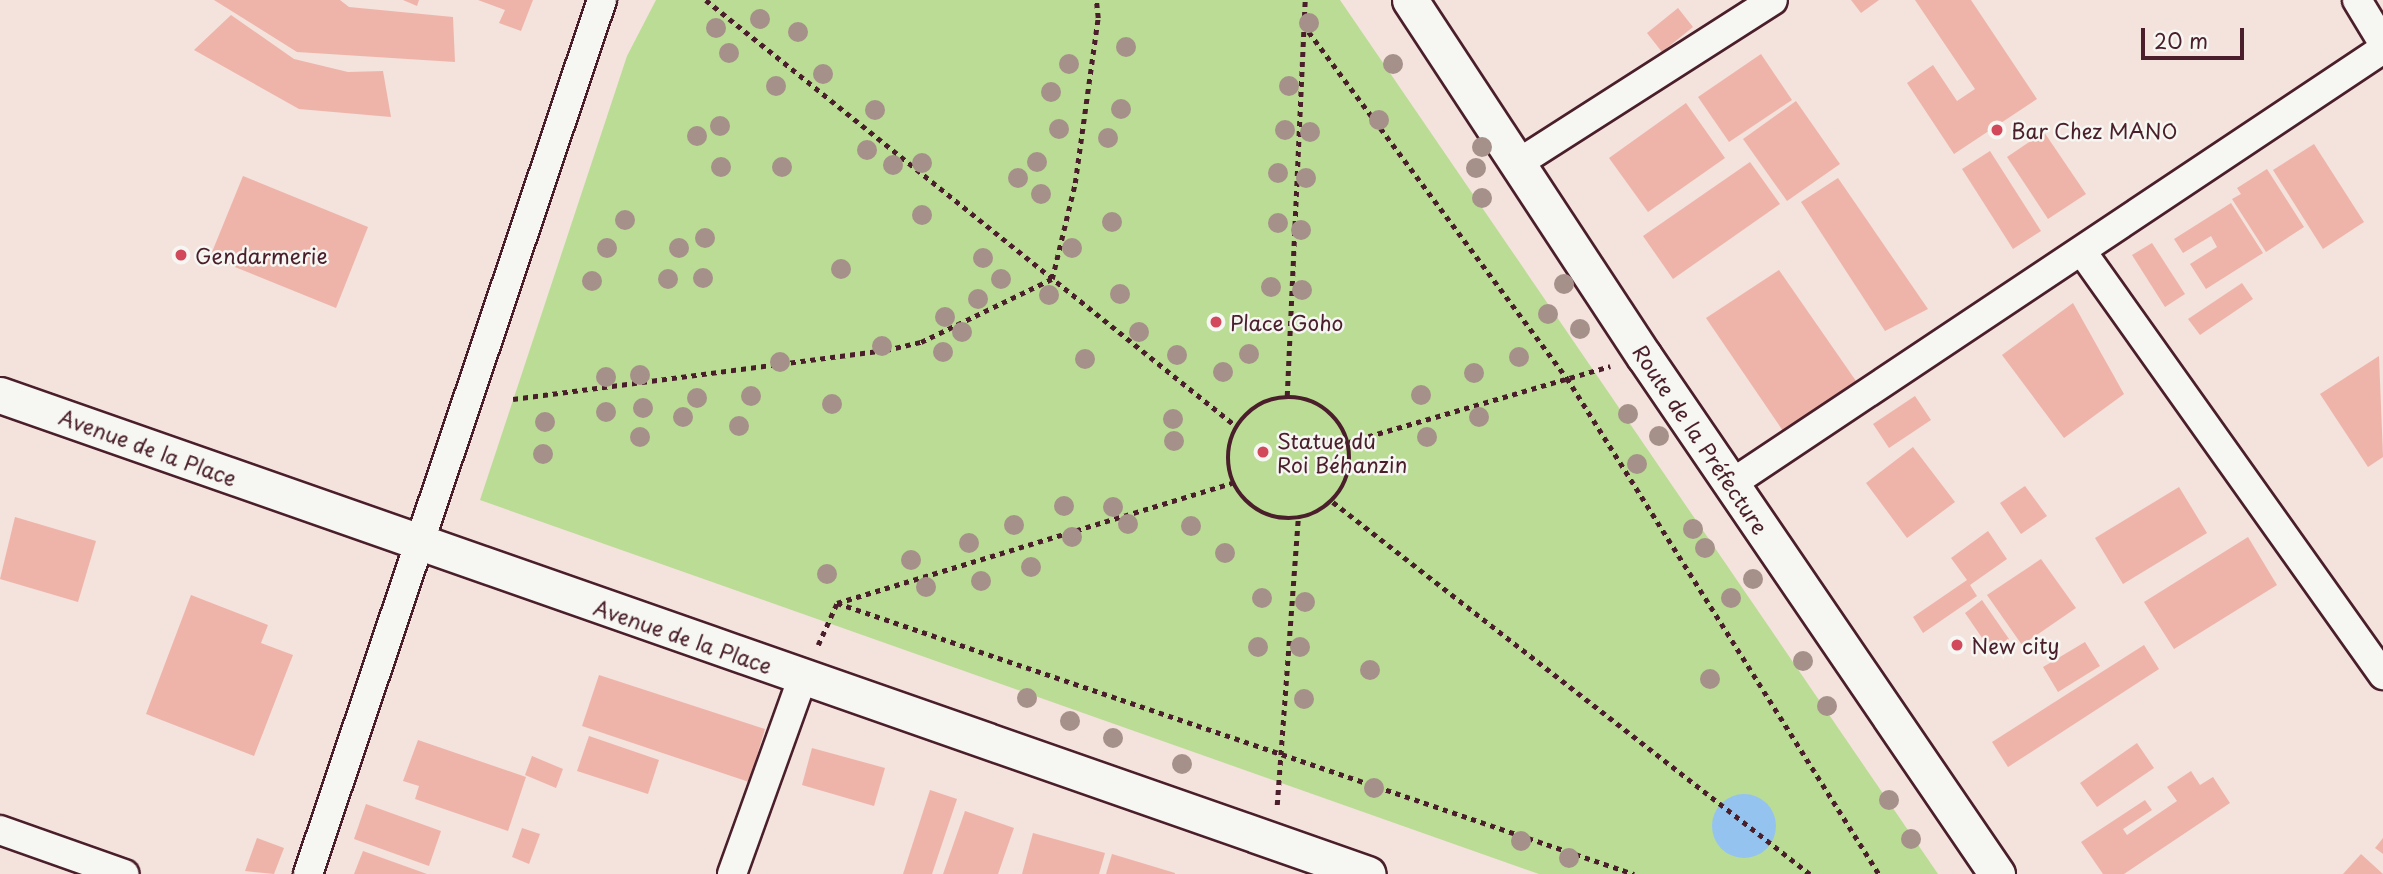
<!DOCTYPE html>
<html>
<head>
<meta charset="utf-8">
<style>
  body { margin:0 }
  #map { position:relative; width:2383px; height:874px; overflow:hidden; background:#f4e2dc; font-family:"Playpen Sans",sans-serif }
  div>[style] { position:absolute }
  .green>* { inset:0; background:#badc95 }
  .water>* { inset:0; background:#95c3ef }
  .round { border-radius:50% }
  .building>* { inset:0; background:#eeb4aa }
  .path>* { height:4.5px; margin-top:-2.25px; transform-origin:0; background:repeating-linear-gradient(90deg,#4a1f2b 0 5px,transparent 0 10px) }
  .path>.ring { margin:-2.25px; padding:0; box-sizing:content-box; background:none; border:4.5px solid #4a1f2b; border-radius:50% }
  .roads { filter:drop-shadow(2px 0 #4a1f2b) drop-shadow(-2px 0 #4a1f2b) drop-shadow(0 2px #4a1f2b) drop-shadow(0 -2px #4a1f2b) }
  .minor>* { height:28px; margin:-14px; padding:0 14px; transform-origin:14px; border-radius:14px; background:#f6f6f2 }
  .tertiary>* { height:35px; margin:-17.5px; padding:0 17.5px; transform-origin:17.5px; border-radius:17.5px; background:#f6f6f2 }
  .trees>* { width:20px; height:20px; margin:-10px; border-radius:50%; background:#a6918a }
  .dots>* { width:19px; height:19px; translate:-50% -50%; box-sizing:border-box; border:4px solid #f6f6f2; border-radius:50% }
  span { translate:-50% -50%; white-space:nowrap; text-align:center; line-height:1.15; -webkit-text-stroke:5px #f6f6f2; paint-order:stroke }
  .poi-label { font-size:21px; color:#4a1f2b }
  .left { translate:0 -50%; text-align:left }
  .street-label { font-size:21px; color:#4a1f2b }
  .scale { position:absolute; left:2141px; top:28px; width:103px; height:32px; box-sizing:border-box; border:4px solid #4a1f2b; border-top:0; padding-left:9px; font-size:21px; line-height:24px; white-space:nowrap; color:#4a1f2b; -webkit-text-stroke:5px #f6f6f2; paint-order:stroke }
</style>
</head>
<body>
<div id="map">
  <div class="green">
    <div style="clip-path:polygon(656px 0,1340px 0,1938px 874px,1539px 874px,480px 500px,627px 56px)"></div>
  </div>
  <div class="water">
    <div class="round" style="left:1712px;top:794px;width:64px;height:64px"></div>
  </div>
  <div class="building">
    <div style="clip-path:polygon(214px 0,340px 0,349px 7px,453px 17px,455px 62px,297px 52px)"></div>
    <div style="clip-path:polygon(403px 0,419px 0,417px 6px)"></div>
    <div style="clip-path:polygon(478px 0,533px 0,521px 31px,499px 23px,505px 10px)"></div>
    <div style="clip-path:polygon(1851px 0,1879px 0,1861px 13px)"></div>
    <div style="clip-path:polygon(1915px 0,1971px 0,2037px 99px,1954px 154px,1907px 83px,1933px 65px,1957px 101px,1975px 89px)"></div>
    <div style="clip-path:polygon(1678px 8px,1693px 27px,1662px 52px,1647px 33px)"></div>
    <div style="clip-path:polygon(231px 15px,294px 59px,348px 72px,383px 71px,391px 117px,299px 109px,194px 50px)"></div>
    <div style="clip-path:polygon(1761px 54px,1792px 100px,1729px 142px,1698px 97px)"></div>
    <div style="clip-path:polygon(1796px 101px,1840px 164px,1787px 201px,1743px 139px)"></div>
    <div style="clip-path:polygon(1686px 103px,1725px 158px,1648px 212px,1609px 158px)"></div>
    <div style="clip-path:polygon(2044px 132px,2086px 194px,2048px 219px,2007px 157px)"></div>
    <div style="clip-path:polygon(2314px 144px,2364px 222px,2323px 249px,2273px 170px)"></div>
    <div style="clip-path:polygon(1990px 151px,2041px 231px,2013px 249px,1962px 169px)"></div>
    <div style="clip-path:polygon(1750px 162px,1780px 204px,1673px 279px,1643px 236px)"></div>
    <div style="clip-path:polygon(2267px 169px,2304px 227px,2266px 252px,2232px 199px,2241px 194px,2237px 188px)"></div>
    <div style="clip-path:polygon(243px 176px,368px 227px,336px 308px,210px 257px)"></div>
    <div style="clip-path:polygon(1838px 178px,1928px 309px,1885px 331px,1801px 202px)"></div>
    <div style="clip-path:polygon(2231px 203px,2263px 253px,2206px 289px,2190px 264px,2217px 247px,2211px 236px,2183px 253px,2174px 239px)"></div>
    <div style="clip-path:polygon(2152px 243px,2185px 294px,2165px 307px,2132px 255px)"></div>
    <div style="clip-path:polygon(1779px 270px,1856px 381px,1783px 431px,1706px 318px)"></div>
    <div style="clip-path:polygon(2242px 283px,2253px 299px,2200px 335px,2188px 319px)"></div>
    <div style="clip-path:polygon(2073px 303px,2124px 394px,2064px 438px,2002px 355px)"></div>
    <div style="clip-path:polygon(2379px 356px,2383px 457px,2368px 467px,2320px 394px)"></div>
    <div style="clip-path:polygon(1915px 396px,1931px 420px,1889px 448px,1873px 424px)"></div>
    <div style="clip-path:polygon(1913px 447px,1955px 502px,1907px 538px,1866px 483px)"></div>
    <div style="clip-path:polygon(2025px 486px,2047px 516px,2021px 534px,2000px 503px)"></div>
    <div style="clip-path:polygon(2179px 487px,2207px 533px,2123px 584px,2095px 538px)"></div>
    <div style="clip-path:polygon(15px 517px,96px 541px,78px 602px,0 579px)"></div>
    <div style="clip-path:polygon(1988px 531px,2007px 559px,1970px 585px,1977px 596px,1923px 633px,1913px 617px,1967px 580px,1951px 558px)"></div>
    <div style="clip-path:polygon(2248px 537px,2277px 585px,2174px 649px,2144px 602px)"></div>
    <div style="clip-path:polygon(2041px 559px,2076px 608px,2022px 645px,1987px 595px)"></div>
    <div style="clip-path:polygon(191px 595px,268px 625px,261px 643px,293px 655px,254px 756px,146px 714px)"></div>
    <div style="clip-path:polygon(1982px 600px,2009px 639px,1991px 651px,1965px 613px)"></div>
    <div style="clip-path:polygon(2085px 642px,2100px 666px,2058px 692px,2043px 667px)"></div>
    <div style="clip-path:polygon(2144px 645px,2159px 669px,2008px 767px,1992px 742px)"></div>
    <div style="clip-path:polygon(599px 675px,765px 729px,749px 782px,582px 726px)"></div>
    <div style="clip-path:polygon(589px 736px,659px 760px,648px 794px,577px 771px)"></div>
    <div style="clip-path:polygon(418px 740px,526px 777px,508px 831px,415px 799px,419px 786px,403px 781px)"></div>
    <div style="clip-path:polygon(2137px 743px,2154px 768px,2097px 807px,2080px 783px)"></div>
    <div style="clip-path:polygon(812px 748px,885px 768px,874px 806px,802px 785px)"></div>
    <div style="clip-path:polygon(532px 756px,563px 769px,556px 788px,525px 775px)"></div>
    <div style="clip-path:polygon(2191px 771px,2200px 785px,2213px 777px,2230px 803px,2124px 874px,2103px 874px,2081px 842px,2145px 800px,2152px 810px,2123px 829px,2127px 835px,2177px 801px,2167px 787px)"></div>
    <div style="clip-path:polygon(930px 790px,957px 799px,932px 874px,903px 874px)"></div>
    <div style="clip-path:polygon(366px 804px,441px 831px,429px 866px,354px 839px)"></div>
    <div style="clip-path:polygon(965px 811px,1014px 828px,998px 874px,943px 874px)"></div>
    <div style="clip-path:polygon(522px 828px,540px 834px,529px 864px,512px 857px)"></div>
    <div style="clip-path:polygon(1033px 833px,1105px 853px,1099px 874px,1022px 874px)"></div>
    <div style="clip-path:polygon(257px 838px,284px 848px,274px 874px,245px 871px)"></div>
    <div style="clip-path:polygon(2383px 838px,2383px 854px,2375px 848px)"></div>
    <div style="clip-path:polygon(363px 851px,427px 874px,354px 874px)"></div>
    <div style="clip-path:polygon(1112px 854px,1175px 873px,1175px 874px,1106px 874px)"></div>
    <div style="clip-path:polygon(2361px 854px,2383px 874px,2343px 874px)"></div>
  </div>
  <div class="path">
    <div style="left:706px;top:0;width:680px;rotate:38.79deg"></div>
    <div style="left:1303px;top:24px;width:442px;rotate:53.3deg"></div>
    <div style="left:1567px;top:378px;width:586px;rotate:57.83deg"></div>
    <div style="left:1287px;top:396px;width:396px;rotate:-87.4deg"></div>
    <div class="ring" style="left:1228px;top:397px;width:117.5px;height:117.5px"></div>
    <div style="left:513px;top:399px;width:376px;rotate:-7.5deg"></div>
    <div style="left:886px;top:350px;width:36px;rotate:-13deg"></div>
    <div style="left:921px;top:342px;width:145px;rotate:-25.7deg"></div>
    <div style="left:1052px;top:279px;width:99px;rotate:-76.5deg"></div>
    <div style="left:1075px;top:183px;width:167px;rotate:-82.1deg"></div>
    <div style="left:1098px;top:18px;width:18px;rotate:-96deg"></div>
    <div style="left:1349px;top:442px;width:272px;rotate:-16.2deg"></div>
    <div style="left:1333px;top:502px;width:605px;rotate:37.95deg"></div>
    <div style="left:837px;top:603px;width:842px;rotate:18.78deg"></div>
    <div style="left:818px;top:645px;width:46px;rotate:-65.7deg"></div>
    <div style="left:837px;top:603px;width:413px;rotate:-16.9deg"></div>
    <div style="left:1277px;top:805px;width:286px;rotate:-85.8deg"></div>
  </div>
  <div class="roads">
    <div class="minor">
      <div style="left:2357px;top:0;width:50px;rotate:58.8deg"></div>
      <div style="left:1520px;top:162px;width:300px;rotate:-32.6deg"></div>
      <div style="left:2083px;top:253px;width:518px;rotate:54.59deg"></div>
      <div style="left:1731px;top:484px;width:784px;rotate:-33.71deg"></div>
      <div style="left:0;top:830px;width:132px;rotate:19.5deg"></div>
      <div style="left:308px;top:874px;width:922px;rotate:-71.41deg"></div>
      <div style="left:732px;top:874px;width:209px;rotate:-70.2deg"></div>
    </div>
    <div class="tertiary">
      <div style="left:1410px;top:0;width:426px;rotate:56.7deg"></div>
      <div style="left:1644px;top:356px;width:627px;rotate:55.73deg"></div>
      <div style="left:0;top:395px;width:1449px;rotate:19.3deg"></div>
    </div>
  </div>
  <div class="trees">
    <div style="left:760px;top:19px"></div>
    <div style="left:1309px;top:23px"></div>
    <div style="left:716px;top:28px"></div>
    <div style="left:798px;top:32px"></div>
    <div style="left:1126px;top:47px"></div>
    <div style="left:729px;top:53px"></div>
    <div style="left:1069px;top:64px"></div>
    <div style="left:1393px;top:64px"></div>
    <div style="left:823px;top:74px"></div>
    <div style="left:776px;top:86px"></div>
    <div style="left:1289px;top:86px"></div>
    <div style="left:1051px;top:92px"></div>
    <div style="left:1121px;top:109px"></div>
    <div style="left:875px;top:110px"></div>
    <div style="left:1379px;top:120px"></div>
    <div style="left:720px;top:126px"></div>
    <div style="left:1059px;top:129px"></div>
    <div style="left:1285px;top:130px"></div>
    <div style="left:1310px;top:132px"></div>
    <div style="left:697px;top:136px"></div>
    <div style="left:1108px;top:138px"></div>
    <div style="left:1482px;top:147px"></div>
    <div style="left:867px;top:150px"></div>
    <div style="left:1037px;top:162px"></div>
    <div style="left:922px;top:163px"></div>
    <div style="left:893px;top:165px"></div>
    <div style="left:721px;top:167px"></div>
    <div style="left:782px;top:167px"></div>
    <div style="left:1476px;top:168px"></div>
    <div style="left:1278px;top:173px"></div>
    <div style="left:1018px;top:178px"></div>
    <div style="left:1306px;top:178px"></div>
    <div style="left:1041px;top:194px"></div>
    <div style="left:1482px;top:198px"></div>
    <div style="left:922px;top:215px"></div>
    <div style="left:625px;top:220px"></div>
    <div style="left:1112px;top:222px"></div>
    <div style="left:1278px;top:223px"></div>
    <div style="left:1301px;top:230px"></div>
    <div style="left:705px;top:238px"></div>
    <div style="left:607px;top:248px"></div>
    <div style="left:679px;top:248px"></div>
    <div style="left:1072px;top:248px"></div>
    <div style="left:983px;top:258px"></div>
    <div style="left:841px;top:269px"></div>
    <div style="left:703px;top:278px"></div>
    <div style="left:668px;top:279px"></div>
    <div style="left:1001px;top:279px"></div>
    <div style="left:592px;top:281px"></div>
    <div style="left:1564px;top:284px"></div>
    <div style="left:1271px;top:287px"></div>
    <div style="left:1302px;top:290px"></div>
    <div style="left:1120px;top:294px"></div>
    <div style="left:1049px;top:295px"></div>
    <div style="left:978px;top:299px"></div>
    <div style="left:1548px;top:314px"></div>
    <div style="left:945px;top:317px"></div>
    <div style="left:1580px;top:329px"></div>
    <div style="left:962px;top:332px"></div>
    <div style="left:1139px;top:332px"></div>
    <div style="left:882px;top:346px"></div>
    <div style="left:943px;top:352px"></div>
    <div style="left:1249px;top:354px"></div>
    <div style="left:1177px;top:355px"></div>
    <div style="left:1519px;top:357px"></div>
    <div style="left:1085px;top:359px"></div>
    <div style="left:780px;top:362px"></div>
    <div style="left:1223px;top:372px"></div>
    <div style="left:1474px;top:373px"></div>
    <div style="left:640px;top:375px"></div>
    <div style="left:606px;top:377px"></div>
    <div style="left:1421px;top:395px"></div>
    <div style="left:751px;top:396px"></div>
    <div style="left:697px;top:398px"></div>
    <div style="left:832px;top:404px"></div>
    <div style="left:643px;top:408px"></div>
    <div style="left:606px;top:412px"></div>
    <div style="left:1628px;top:414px"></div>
    <div style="left:683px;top:417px"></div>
    <div style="left:1479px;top:417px"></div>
    <div style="left:1173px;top:419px"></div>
    <div style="left:545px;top:422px"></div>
    <div style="left:739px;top:426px"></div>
    <div style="left:1659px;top:436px"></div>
    <div style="left:640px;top:437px"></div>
    <div style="left:1427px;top:437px"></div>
    <div style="left:1174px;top:441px"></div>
    <div style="left:543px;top:454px"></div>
    <div style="left:1637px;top:464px"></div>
    <div style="left:1064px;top:506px"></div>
    <div style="left:1113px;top:507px"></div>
    <div style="left:1128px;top:524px"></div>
    <div style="left:1014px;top:525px"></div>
    <div style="left:1191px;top:526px"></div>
    <div style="left:1693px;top:529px"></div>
    <div style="left:1072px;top:537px"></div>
    <div style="left:969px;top:543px"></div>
    <div style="left:1705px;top:548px"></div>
    <div style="left:1225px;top:553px"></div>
    <div style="left:911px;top:560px"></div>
    <div style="left:1031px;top:567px"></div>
    <div style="left:827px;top:574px"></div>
    <div style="left:1753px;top:579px"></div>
    <div style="left:981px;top:581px"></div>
    <div style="left:926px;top:587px"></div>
    <div style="left:1262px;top:598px"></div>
    <div style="left:1731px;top:598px"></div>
    <div style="left:1305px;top:602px"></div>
    <div style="left:1258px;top:647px"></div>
    <div style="left:1300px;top:647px"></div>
    <div style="left:1803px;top:661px"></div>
    <div style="left:1370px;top:670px"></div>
    <div style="left:1710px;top:679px"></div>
    <div style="left:1027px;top:698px"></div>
    <div style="left:1304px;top:699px"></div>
    <div style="left:1827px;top:706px"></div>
    <div style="left:1070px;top:721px"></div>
    <div style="left:1113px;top:738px"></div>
    <div style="left:1182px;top:764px"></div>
    <div style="left:1374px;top:788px"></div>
    <div style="left:1889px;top:800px"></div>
    <div style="left:1911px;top:839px"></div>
    <div style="left:1521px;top:841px"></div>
    <div style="left:1569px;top:858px"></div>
  </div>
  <div class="dots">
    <div style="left:1997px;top:130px;background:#d1495b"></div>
    <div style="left:181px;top:255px;background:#d1495b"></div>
    <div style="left:1216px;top:322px;background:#d1495b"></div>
    <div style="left:1263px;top:452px;background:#d1495b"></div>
    <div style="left:1957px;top:645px;background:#d1495b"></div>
  </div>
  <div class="poi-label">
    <span class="left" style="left:2011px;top:130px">Bar Chez MANO</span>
    <span class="left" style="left:195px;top:255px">Gendarmerie</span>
    <span class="left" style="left:1230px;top:322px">Place Goho</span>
    <span class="left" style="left:1277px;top:452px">Statue du<br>Roi Béhanzin</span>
    <span class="left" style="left:1971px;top:645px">New city</span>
  </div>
  <div class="street-label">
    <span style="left:1701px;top:439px;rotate:56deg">Route de la Préfecture</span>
    <span style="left:148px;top:447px;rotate:20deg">Avenue de la Place</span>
    <span style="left:683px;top:636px;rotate:19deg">Avenue de la Place</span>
  </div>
  <div class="scale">20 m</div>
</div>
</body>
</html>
